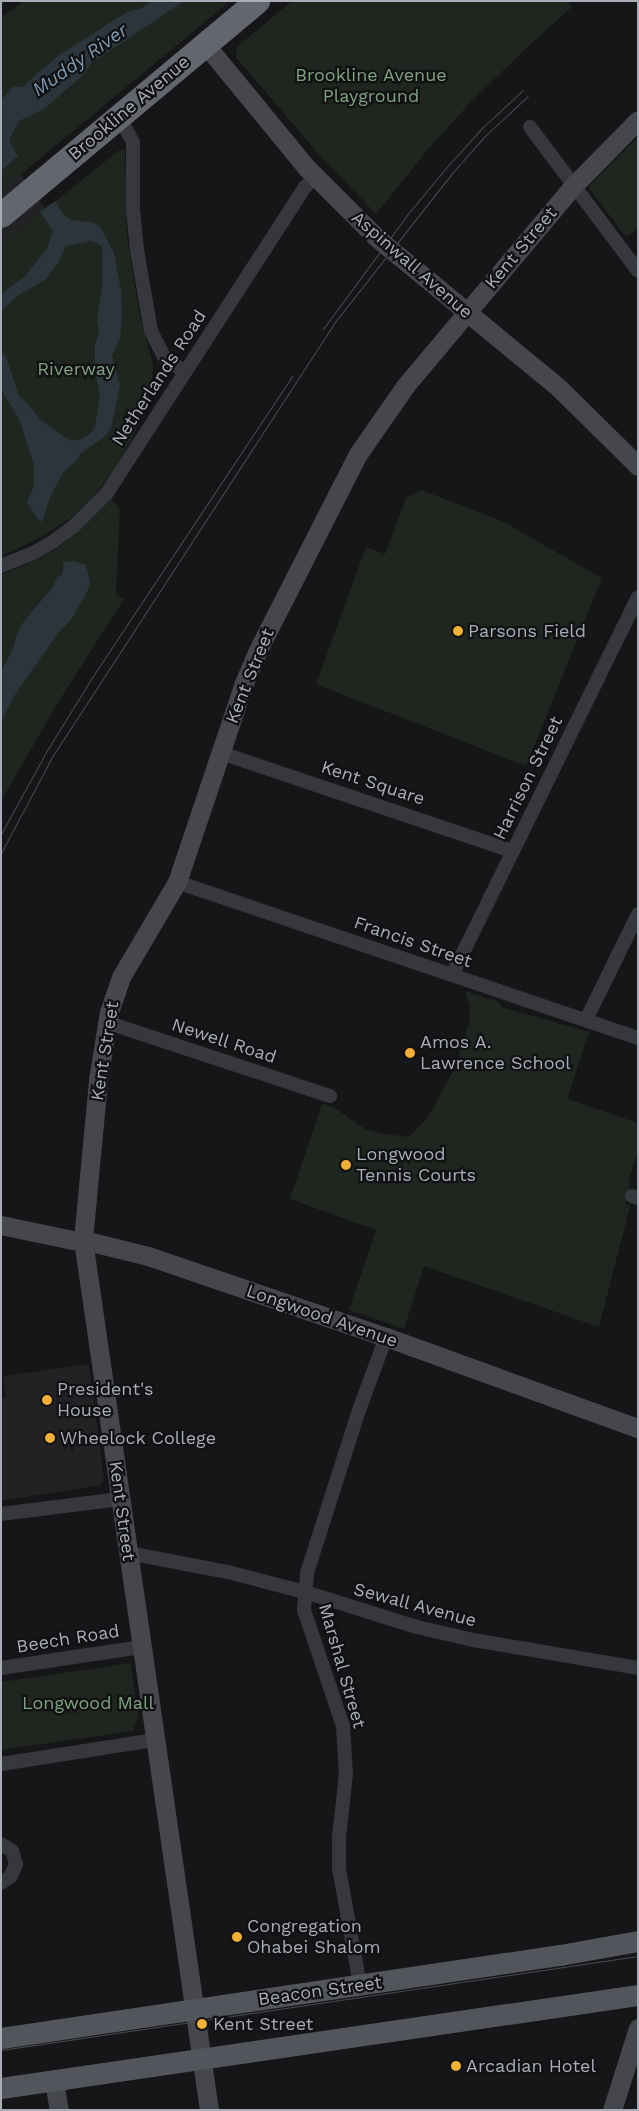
<!DOCTYPE html>
<html>
<head>
<meta charset="utf-8">
<style>
  body { margin:0 }
  #map { position:relative; width:639px; height:2111px; overflow:hidden; background:#161618; font-family:"Work Sans",sans-serif }
  div>[style] { position:absolute }
  .built>* { inset:0; background:#222225 }
  .green>* { inset:0; background:#1e261f }
  .water>* { inset:0; background:#2c353c }
  .street>* { height:14px; margin:-7px; padding:0 7px; transform-origin:7px; border-radius:7px; background:#37383d }
  .secondary>* { height:19px; margin:-9.5px; padding:0 9.5px; transform-origin:9.5px; border-radius:9.5px; background:#45474d }
  .primary>* { height:21px; margin:-10.5px; padding:0 10.5px; transform-origin:10.5px; border-radius:10.5px; background:#53555c }
  .highway>* { height:25px; margin:-12.5px; padding:0 12.5px; transform-origin:12.5px; border-radius:12.5px; background:#63666e }
  .tram>* { height:1px; margin:-0.5px; padding:0 0.5px; transform-origin:0.5px; border-radius:0.5px; background:#4a4c52 }
  .secondary-bridge>* { height:19px; margin:-9.5px; padding:0 9.5px; transform-origin:9.5px; border-radius:9.5px; background:#45474d }
  .dots>* { width:14px; height:14px; translate:-50% -50%; box-sizing:border-box; border:2px solid #111113; border-radius:50% }
  span { translate:-50% -50%; white-space:nowrap; text-align:center; line-height:1.15; -webkit-text-stroke:4.5px #111113; paint-order:stroke }
  .park-label { font-size:18px; color:#7fa381 }
  .street-label { font-size:18px; color:#a8adb8 }
  .poi-label { font-size:18px; color:#a8adb8 }
  .left { translate:0 -50%; text-align:left }
  .water-label { font-size:19px; color:#7f9bb3; font-style:italic }
  .frame { position:absolute; inset:0; border:2px solid #a8adb8; pointer-events:none }
</style>
</head>
<body>
<div id="map">
  <div class="built">
    <div style="clip-path:polygon(1px 158px,22px 175px,46px 210px,1px 297px)"></div>
    <div style="clip-path:polygon(89px 1364px,104px 1479px,101px 1485px,1px 1501px,1px 1398px,6px 1397px,3px 1376px)"></div>
  </div>
  <div class="green">
    <div style="clip-path:polygon(25px 1px,230px 1px,1px 191px,1px 17px)"></div>
    <div style="clip-path:polygon(292px 1px,567px 1px,572px 7px,521px 53px,471px 102px,429px 148px,376px 214px,322px 158px,236px 57px,237px 47px)"></div>
    <div style="clip-path:polygon(638px 137px,638px 229px,626px 237px,588px 187px)"></div>
    <div style="clip-path:polygon(125px 149px,127px 236px,140px 317px,153px 364px,152px 383px,148px 401px,130px 443px,112px 473px,94px 496px,72px 517px,36px 540px,1px 556px,1px 245px,118px 151px)"></div>
    <div style="clip-path:polygon(421px 490px,502px 521px,602px 578px,526px 766px,316px 684px,366px 547px,385px 554px,406px 498px)"></div>
    <div style="clip-path:polygon(111px 498px,120px 509px,116px 594px,124px 599px,59px 701px,1px 801px,1px 575px,37px 560px,61px 546px)"></div>
    <div style="clip-path:polygon(465px 991px,499px 1002px,501px 1007px,589px 1032px,567px 1099px,638px 1123px,638px 1152px,628px 1181px,630px 1182px,625px 1204px,630px 1206px,599px 1327px,424px 1266px,404px 1329px,349px 1310px,376px 1230px,290px 1199px,322px 1104px,333px 1107px,365px 1129px,384px 1134px,409px 1137px,429px 1116px,456px 1065px,469px 1023px,470px 1006px)"></div>
    <div style="clip-path:polygon(131px 1663px,138px 1718px,133px 1731px,1px 1750px,1px 1682px)"></div>
  </div>
  <div class="water">
    <div style="clip-path:polygon(151px 1px,184px 1px,90px 64px,84px 74px,44px 109px,19px 121px,10px 138px,10px 143px,18px 156px,2px 170px,1px 100px,13px 87px,22px 87px,58px 56px,127px 12px,142px 8px)"></div>
    <div style="clip-path:polygon(55px 201px,64px 215px,71px 220px,94px 223px,100px 227px,114px 253px,121px 290px,122px 319px,120px 338px,112px 356px,120px 385px,111px 429px,104px 437px,80px 454px,79px 458px,63px 473px,50px 497px,43px 520px,40px 522px,27px 503px,34px 485px,34px 465px,20px 421px,1px 389px,1px 352px,6px 357px,19px 396px,29px 405px,40px 420px,71px 441px,82px 439px,90px 434px,95px 427px,100px 396px,95px 371px,95px 346px,99px 330px,97px 320px,102px 289px,102px 246px,91px 241px,66px 246px,58px 263px,46px 279px,17px 296px,1px 311px,1px 294px,24px 277px,47px 249px,53px 231px,40px 212px)"></div>
    <div style="clip-path:polygon(73px 561px,86px 565px,90px 583px,88px 590px,71px 620px,59px 632px,16px 693px,1px 722px,1px 671px,13px 649px,17px 634px,24px 621px,53px 587px,57px 577px,63px 574px,63px 562px)"></div>
  </div>
  <div class="street">
    <div style="left:119px;top:116px;width:30px;rotate:62deg"></div>
    <div style="left:133px;top:142px;width:67px;rotate:90deg"></div>
    <div style="left:133px;top:209px;width:41px;rotate:84.4deg"></div>
    <div style="left:137px;top:250px;width:82px;rotate:80.2deg"></div>
    <div style="left:151px;top:331px;width:29px;rotate:63deg"></div>
    <div style="left:164px;top:357px;width:26px;rotate:36deg"></div>
    <div style="left:530px;top:127px;width:180px;rotate:53.1deg"></div>
    <div style="left:1px;top:566px;width:37px;rotate:-22deg"></div>
    <div style="left:35px;top:552px;width:22px;rotate:-30deg"></div>
    <div style="left:54px;top:541px;width:25px;rotate:-37deg"></div>
    <div style="left:74px;top:526px;width:47px;rotate:-45deg"></div>
    <div style="left:107px;top:493px;width:364px;rotate:-57.1deg"></div>
    <div style="left:305px;top:187px;width:14px;rotate:-45deg"></div>
    <div style="left:221px;top:753px;width:308px;rotate:18.6deg"></div>
    <div style="left:177px;top:882px;width:487px;rotate:18.7deg"></div>
    <div style="left:452px;top:975px;width:421px;rotate:-63.8deg"></div>
    <div style="left:586px;top:1020px;width:118px;rotate:-63.9deg"></div>
    <div style="left:106px;top:1022px;width:236px;rotate:18.3deg"></div>
    <div style="left:632px;top:1196px;width:6px;rotate:18deg"></div>
    <div style="left:1px;top:1514px;width:120px;rotate:-7.2deg"></div>
    <div style="left:128px;top:1553px;width:102px;rotate:10.8deg"></div>
    <div style="left:228px;top:1572px;width:80px;rotate:14.6deg"></div>
    <div style="left:305px;top:1592px;width:117px;rotate:17.4deg"></div>
    <div style="left:417px;top:1627px;width:57px;rotate:13.1deg"></div>
    <div style="left:473px;top:1640px;width:167px;rotate:9.6deg"></div>
    <div style="left:1px;top:1668px;width:142px;rotate:-8.5deg"></div>
    <div style="left:1px;top:1764px;width:156px;rotate:-8.9deg"></div>
    <div style="left:1px;top:1844px;width:13px;rotate:32deg"></div>
    <div style="left:12px;top:1851px;width:14px;rotate:73deg"></div>
    <div style="left:16px;top:1864px;width:13px;rotate:113deg"></div>
    <div style="left:11px;top:1876px;width:12px;rotate:145deg"></div>
    <div style="left:360px;top:1985px;width:119px;rotate:-100.2deg"></div>
    <div style="left:339px;top:1868px;width:31px;rotate:-90deg"></div>
    <div style="left:339px;top:1837px;width:63px;rotate:-83.7deg"></div>
    <div style="left:346px;top:1774px;width:48px;rotate:-93.6deg"></div>
    <div style="left:343px;top:1726px;width:122px;rotate:-108.6deg"></div>
    <div style="left:304px;top:1610px;width:37px;rotate:-85deg"></div>
    <div style="left:307px;top:1573px;width:171px;rotate:-72.3deg"></div>
    <div style="left:359px;top:1410px;width:78px;rotate:-69.7deg"></div>
  </div>
  <div class="secondary">
    <div style="left:205px;top:44px;width:161px;rotate:50.6deg"></div>
    <div style="left:307px;top:168px;width:98px;rotate:45deg"></div>
    <div style="left:399px;top:256px;width:207px;rotate:39.5deg"></div>
    <div style="left:559px;top:388px;width:111px;rotate:44.6deg"></div>
    <div style="left:1px;top:1225px;width:73px;rotate:11.9deg"></div>
    <div style="left:72px;top:1240px;width:11px"></div>
    <div style="left:83px;top:1240px;width:67px;rotate:13.8deg"></div>
    <div style="left:148px;top:1256px;width:251px;rotate:18.8deg"></div>
    <div style="left:386px;top:1337px;width:268px;rotate:19.9deg"></div>
    <div style="left:54px;top:2080px;width:30px;rotate:81deg"></div>
    <div style="left:209px;top:2110px;width:879px;rotate:-98.24deg"></div>
    <div style="left:83px;top:1240px;width:161px;rotate:-84.6deg"></div>
    <div style="left:98px;top:1080px;width:69px;rotate:-80.8deg"></div>
    <div style="left:109px;top:1012px;width:37px;rotate:-71deg"></div>
    <div style="left:121px;top:977px;width:110px;rotate:-59.5deg"></div>
    <div style="left:177px;top:882px;width:210px;rotate:-71.4deg"></div>
    <div style="left:244px;top:683px;width:34px;rotate:-67deg"></div>
    <div style="left:257px;top:652px;width:222px;rotate:-63deg"></div>
    <div style="left:358px;top:454px;width:84px;rotate:-55.2deg"></div>
    <div style="left:406px;top:385px;width:261px;rotate:-50deg"></div>
    <div style="left:574px;top:185px;width:91px;rotate:-45.4deg"></div>
    <div style="left:612px;top:2110px;width:86px;rotate:-72.4deg"></div>
  </div>
  <div class="primary">
    <div style="left:1px;top:2038px;width:565px;rotate:-8.45deg"></div>
    <div style="left:560px;top:1955px;width:79px;rotate:-10.2deg"></div>
    <div style="left:1px;top:2088px;width:644px;rotate:-8.31deg"></div>
  </div>
  <div class="highway">
    <div style="left:1px;top:215px;width:334px;rotate:-39.9deg"></div>
  </div>
  <div class="tram">
    <div style="left:323px;top:329px;width:142px;rotate:-53.6deg"></div>
    <div style="left:407px;top:215px;width:60px;rotate:-50.4deg"></div>
    <div style="left:445px;top:169px;width:57px;rotate:-47.9deg"></div>
    <div style="left:483px;top:127px;width:54px;rotate:-42.8deg"></div>
    <div style="left:1px;top:834px;width:94px;rotate:-61.2deg"></div>
    <div style="left:46px;top:752px;width:89px;rotate:-58.3deg"></div>
    <div style="left:93px;top:676px;width:361px;rotate:-56.4deg"></div>
    <div style="left:1px;top:853px;width:109px;rotate:-62deg"></div>
    <div style="left:52px;top:757px;width:519px;rotate:-56.95deg"></div>
    <div style="left:335px;top:322px;width:191px;rotate:-51.8deg"></div>
    <div style="left:453px;top:172px;width:50px;rotate:-48.3deg"></div>
    <div style="left:486px;top:135px;width:57px;rotate:-42.9deg"></div>
    <div style="left:1px;top:2050px;width:644px;rotate:-8.39deg"></div>
  </div>
  <div class="secondary-bridge">
    <div style="left:376px;top:237px;width:30px;rotate:40deg"></div>
  </div>
  <div class="dots">
    <div style="left:458px;top:631px;background:#f2b134"></div>
    <div style="left:410px;top:1053px;background:#f2b134"></div>
    <div style="left:346px;top:1165px;background:#f2b134"></div>
    <div style="left:47px;top:1400px;background:#f2b134"></div>
    <div style="left:50px;top:1438px;background:#f2b134"></div>
    <div style="left:237px;top:1937px;background:#f2b134"></div>
    <div style="left:202px;top:2024px;background:#f2b134"></div>
    <div style="left:456px;top:2066px;background:#f2b134"></div>
  </div>
  <div class="park-label">
    <span style="left:371px;top:86px">Brookline Avenue<br>Playground</span>
    <span style="left:76px;top:369px">Riverway</span>
    <span style="left:88px;top:1703px">Longwood Mall</span>
  </div>
  <div class="street-label">
    <span style="left:129px;top:108px;rotate:-40deg">Brookline Avenue</span>
    <span style="left:521px;top:248px;rotate:-50deg">Kent Street</span>
    <span style="left:412px;top:265px;rotate:41deg">Aspinwall Avenue</span>
    <span style="left:159px;top:378px;rotate:-57deg">Netherlands Road</span>
    <span style="left:250px;top:676px;rotate:-68deg">Kent Street</span>
    <span style="left:528px;top:778px;rotate:-64deg">Harrison Street</span>
    <span style="left:373px;top:783px;rotate:18deg">Kent Square</span>
    <span style="left:413px;top:942px;rotate:19deg">Francis Street</span>
    <span style="left:224px;top:1041px;rotate:18deg">Newell Road</span>
    <span style="left:105px;top:1051px;rotate:-81deg">Kent Street</span>
    <span style="left:322px;top:1316px;rotate:19deg">Longwood Avenue</span>
    <span style="left:122px;top:1511px;rotate:82deg">Kent Street</span>
    <span style="left:415px;top:1605px;rotate:15deg">Sewall Avenue</span>
    <span style="left:68px;top:1639px;rotate:-9deg">Beech Road</span>
    <span style="left:342px;top:1666px;rotate:74deg">Marshal Street</span>
    <span style="left:320px;top:1991px;rotate:-8deg">Beacon Street</span>
  </div>
  <div class="poi-label">
    <span class="left" style="left:468px;top:631px">Parsons Field</span>
    <span class="left" style="left:420px;top:1053px">Amos A.<br>Lawrence School</span>
    <span class="left" style="left:356px;top:1165px">Longwood<br>Tennis Courts</span>
    <span class="left" style="left:57px;top:1400px">President's<br>House</span>
    <span class="left" style="left:60px;top:1438px">Wheelock College</span>
    <span class="left" style="left:247px;top:1937px">Congregation<br>Ohabei Shalom</span>
    <span class="left" style="left:213px;top:2024px">Kent Street</span>
    <span class="left" style="left:466px;top:2066px">Arcadian Hotel</span>
  </div>
  <div class="water-label">
    <span style="left:80px;top:60px;rotate:-35deg">Muddy River</span>
  </div>
  <div class="frame"></div>
</div>
</body>
</html>
